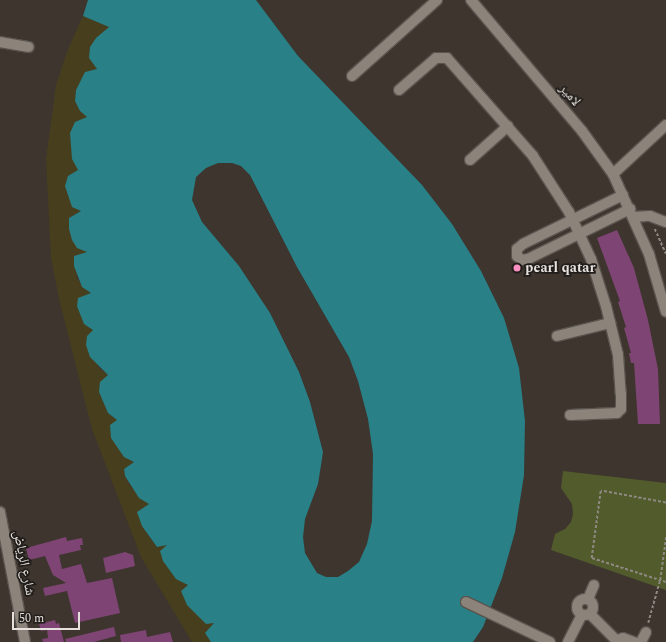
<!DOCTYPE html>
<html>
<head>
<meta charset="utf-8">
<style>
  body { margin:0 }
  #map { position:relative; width:666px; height:642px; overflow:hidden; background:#3d352e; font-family:Spectral,"Noto Naskh Arabic",serif }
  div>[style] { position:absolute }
  .green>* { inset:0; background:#525b2c }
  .sand>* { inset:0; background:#473e1e }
  .water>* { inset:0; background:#298086 }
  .building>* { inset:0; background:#7e4473 }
  .path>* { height:1.5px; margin-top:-0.75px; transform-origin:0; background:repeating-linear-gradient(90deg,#8e8882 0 3px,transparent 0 5px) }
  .roads { filter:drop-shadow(1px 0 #5a544e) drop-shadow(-1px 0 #5a544e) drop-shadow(0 1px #5a544e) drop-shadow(0 -1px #5a544e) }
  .minor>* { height:10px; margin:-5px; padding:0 5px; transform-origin:5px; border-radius:5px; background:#8c837b }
  .minor>.ring { margin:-5px; padding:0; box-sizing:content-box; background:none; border:10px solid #8c837b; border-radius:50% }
  .dots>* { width:11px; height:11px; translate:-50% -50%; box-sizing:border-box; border:2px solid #211d1a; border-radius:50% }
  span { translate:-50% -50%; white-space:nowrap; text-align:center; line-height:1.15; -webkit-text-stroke:3.5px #211d1a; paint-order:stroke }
  .street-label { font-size:14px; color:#e6e1dd }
  .poi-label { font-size:14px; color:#e6e1dd; font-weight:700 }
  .left { translate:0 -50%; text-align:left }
  .scale { position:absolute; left:12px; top:612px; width:68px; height:18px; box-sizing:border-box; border:2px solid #e6e1dd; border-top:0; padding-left:5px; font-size:12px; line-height:14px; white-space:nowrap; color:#e6e1dd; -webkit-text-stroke:3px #211d1a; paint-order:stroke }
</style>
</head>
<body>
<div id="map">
  <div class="green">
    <div style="clip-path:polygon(563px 471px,666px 483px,666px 590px,551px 550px,555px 534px,565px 529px,571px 522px,573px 514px,572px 504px,561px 488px)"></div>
  </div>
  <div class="sand">
    <div style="clip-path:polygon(83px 16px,109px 27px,96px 38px,97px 69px,76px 90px,75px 101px,80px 111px,87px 117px,79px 170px,68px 176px,81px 211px,69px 218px,72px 240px,88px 252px,76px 277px,82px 286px,91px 293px,98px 367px,108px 375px,99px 392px,108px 413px,117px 420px,134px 462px,124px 469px,125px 476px,130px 486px,149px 504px,142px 526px,157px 547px,168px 544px,188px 585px,215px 623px,205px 633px,211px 642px,192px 642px,141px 557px,92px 429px,59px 299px,51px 258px,46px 159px,56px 85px,68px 49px)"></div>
  </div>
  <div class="water">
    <div style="clip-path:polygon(evenodd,88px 0,256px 0,298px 56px,422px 185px,452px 224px,481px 271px,504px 318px,519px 368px,525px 421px,524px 475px,515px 532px,502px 578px,483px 627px,473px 642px,211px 642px,205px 633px,214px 623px,206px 624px,187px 605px,181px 591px,188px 585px,176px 579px,163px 561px,160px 551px,167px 545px,157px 547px,142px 526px,137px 512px,149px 504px,139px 498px,125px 476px,124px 469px,134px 462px,124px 457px,111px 438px,110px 425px,117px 420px,108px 413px,99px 392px,100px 382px,108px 375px,90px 357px,86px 345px,87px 336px,93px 330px,84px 324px,77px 306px,78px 298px,91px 293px,82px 287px,74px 266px,74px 256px,87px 252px,77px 248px,72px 240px,69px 229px,69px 218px,81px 211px,72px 207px,65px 186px,68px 176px,78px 170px,72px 159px,70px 133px,75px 122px,87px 117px,80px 111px,75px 101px,76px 90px,85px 72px,97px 69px,89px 58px,90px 47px,96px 38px,109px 27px,83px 16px,88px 0,218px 163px,232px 163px,241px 166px,250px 175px,297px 267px,349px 357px,358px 381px,368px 419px,373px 454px,372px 521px,367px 544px,359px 562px,348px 571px,338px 577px,326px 577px,317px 573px,305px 553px,303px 537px,305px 519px,318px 484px,323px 452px,310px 402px,299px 372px,270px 313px,239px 266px,202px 222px,192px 200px,196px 177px,206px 168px,218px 163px)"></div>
  </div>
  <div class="building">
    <div style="clip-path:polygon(617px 230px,634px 268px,648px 320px,658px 369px,660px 424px,638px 424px,634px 363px,631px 363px,629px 353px,631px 353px,624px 328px,626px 327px,618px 302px,620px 301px,597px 238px)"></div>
    <div style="clip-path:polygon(66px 537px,67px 541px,82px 538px,83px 545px,80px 545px,81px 550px,59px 555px,62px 569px,81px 564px,87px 583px,112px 578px,120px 613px,75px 623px,67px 591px,45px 596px,43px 588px,66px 583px,53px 575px,45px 556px,29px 560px,26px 548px)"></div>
    <div style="clip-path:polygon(125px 552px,133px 555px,135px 566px,106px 573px,103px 558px)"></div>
    <div style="clip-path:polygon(55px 620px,56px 624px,59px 623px,64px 642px,43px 642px,42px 639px,48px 638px,47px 630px,41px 631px,39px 624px)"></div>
    <div style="clip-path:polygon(114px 627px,116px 636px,94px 642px,66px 642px,65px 639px)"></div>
    <div style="clip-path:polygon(146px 630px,147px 637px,170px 632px,173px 642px,121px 642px,120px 635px)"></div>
  </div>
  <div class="path">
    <div style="left:655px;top:229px;width:27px;rotate:66deg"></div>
    <div style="left:666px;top:503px;width:66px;rotate:-169.5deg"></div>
    <div style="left:601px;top:491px;width:68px;rotate:97.7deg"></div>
    <div style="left:592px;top:558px;width:78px;rotate:18deg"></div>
    <div style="left:648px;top:623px;width:45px;rotate:-74.4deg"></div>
    <div style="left:660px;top:580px;width:43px;rotate:-82.1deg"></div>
  </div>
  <div class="roads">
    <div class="minor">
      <div style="left:471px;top:0;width:172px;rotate:49.7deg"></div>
      <div style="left:582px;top:131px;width:53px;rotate:54.2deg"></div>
      <div style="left:613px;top:174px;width:88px;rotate:65.8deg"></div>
      <div style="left:649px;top:254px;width:60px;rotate:73.7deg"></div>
      <div style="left:0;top:42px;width:29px;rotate:10deg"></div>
      <div style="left:352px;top:76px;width:114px;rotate:-41.8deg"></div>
      <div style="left:399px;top:90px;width:49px;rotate:-40.9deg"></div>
      <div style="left:436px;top:58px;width:11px"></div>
      <div style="left:447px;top:58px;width:130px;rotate:48.7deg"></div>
      <div style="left:533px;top:156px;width:67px;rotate:57.3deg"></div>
      <div style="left:569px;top:212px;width:52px;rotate:64.9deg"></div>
      <div style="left:591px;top:259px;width:49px;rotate:72.3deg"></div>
      <div style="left:606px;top:306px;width:50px;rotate:76.2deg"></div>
      <div style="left:618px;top:355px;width:39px;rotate:86deg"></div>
      <div style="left:621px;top:394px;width:15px;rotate:90deg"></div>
      <div style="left:621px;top:409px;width:6px;rotate:135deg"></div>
      <div style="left:617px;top:413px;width:47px;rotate:177.6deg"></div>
      <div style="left:470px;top:160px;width:51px;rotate:-41.8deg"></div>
      <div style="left:613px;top:174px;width:72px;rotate:-42.8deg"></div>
      <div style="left:623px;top:195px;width:111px;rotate:153.9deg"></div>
      <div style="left:523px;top:244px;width:8px;rotate:140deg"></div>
      <div style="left:517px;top:249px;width:7px;rotate:90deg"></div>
      <div style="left:517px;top:256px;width:6px;rotate:39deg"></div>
      <div style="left:522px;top:260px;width:6px;rotate:-9deg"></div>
      <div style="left:528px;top:259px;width:114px;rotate:-26.1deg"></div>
      <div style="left:634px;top:217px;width:16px;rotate:-4deg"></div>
      <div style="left:650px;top:216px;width:17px;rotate:21deg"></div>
      <div style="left:557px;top:336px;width:55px;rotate:-13.8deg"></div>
      <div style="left:0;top:512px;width:132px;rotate:79.1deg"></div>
      <div class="ring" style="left:577px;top:599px;width:6px;height:6px"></div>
      <div style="left:588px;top:599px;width:15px;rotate:-67deg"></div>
      <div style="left:466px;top:602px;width:93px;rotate:25.5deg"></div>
      <div style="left:590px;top:614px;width:40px;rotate:45deg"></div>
      <div style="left:617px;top:640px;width:6px;rotate:-18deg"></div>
      <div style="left:623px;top:638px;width:12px;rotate:20deg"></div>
      <div style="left:568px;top:642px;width:30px;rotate:-63deg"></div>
      <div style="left:641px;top:642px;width:11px;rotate:-63deg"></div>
    </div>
  </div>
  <div class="dots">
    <div style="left:517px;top:268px;background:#fc8fc1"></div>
  </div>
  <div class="street-label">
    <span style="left:570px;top:95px;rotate:50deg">لامير</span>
    <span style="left:24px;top:563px;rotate:79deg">شارع الرياض</span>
  </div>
  <div class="poi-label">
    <span class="left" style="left:525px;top:268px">pearl qatar</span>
  </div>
  <div class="scale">50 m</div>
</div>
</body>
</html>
